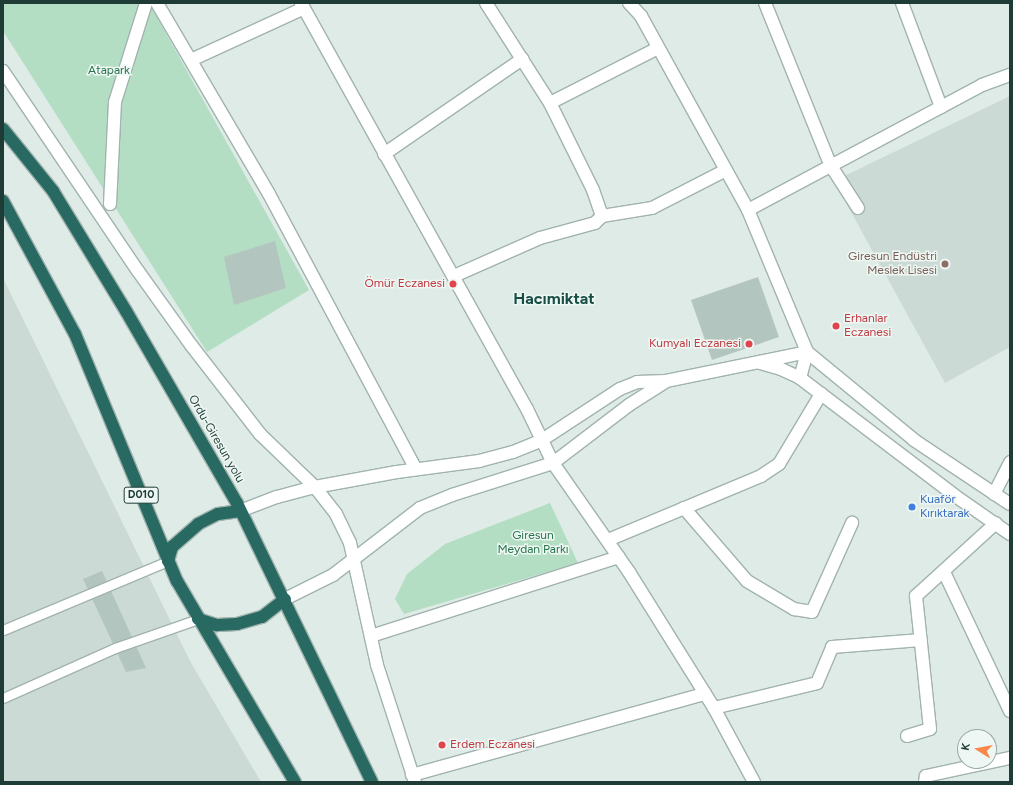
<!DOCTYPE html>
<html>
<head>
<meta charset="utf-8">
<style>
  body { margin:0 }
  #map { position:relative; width:1013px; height:785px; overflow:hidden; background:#deebe6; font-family:Figtree,sans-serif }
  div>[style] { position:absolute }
  .built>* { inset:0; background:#ccdad5 }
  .green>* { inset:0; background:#b4dec4 }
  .building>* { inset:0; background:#b3c5bf }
  .roads { filter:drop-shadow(1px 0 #a1b3ae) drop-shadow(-1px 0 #a1b3ae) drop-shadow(0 1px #a1b3ae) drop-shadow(0 -1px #a1b3ae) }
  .lane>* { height:9px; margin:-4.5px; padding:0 4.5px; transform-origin:4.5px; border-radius:4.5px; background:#fff }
  .street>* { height:12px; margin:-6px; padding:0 6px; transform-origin:6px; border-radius:6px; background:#fff }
  .secondary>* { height:12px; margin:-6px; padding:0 6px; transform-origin:6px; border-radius:6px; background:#fff }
  .highway>* { height:12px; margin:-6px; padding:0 6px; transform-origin:6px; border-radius:6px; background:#286962 }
  .dots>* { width:11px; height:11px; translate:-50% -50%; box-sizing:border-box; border:2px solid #eef7f3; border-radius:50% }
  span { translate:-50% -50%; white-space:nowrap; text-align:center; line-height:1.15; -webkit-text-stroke:3px #eef7f3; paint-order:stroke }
  .shield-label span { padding:1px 3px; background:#eef7f3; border:1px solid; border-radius:3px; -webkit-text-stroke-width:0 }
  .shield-label { font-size:11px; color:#1e3b36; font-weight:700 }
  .park-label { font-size:12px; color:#26744c }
  .education-label { font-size:12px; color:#785e54 }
  .right { translate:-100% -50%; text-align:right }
  .health-label { font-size:12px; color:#be3a42 }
  .left { translate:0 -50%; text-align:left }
  .street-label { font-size:12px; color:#1e3b36 }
  .shop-label { font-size:12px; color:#366cbe }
  .district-label { font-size:16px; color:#194e46; font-weight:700 }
  .frame { position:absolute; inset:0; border:4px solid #1e3b36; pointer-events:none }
  .north { position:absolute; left:957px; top:729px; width:40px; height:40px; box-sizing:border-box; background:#eef7f3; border:1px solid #9baca7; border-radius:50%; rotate:281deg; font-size:11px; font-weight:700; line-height:16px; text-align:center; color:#1e3b36 }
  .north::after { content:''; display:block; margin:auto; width:14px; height:18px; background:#fb874b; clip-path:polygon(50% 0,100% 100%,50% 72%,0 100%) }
</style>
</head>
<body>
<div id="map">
  <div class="built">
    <div style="clip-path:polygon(1010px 96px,1010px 347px,945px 383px,834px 181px)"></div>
    <div style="clip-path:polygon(3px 278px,190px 661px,261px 782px,3px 782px)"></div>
  </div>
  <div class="green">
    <div style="clip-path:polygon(3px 3px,149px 3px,309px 290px,207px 352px,3px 31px)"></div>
    <div style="clip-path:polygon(550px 503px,578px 563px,404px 614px,395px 599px,407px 574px,445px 544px)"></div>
  </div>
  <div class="building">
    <div style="clip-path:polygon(275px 241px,286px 288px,234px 305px,224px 257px)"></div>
    <div style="clip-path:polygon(758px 277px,779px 337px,712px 360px,691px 300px)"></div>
    <div style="clip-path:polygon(102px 571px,146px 668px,126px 672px,83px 579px)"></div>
  </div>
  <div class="roads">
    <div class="lane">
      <div style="left:3px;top:630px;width:179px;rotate:-22.7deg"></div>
      <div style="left:3px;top:698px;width:123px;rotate:-24.1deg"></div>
      <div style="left:115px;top:648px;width:88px;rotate:-19.3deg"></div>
    </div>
    <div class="street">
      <div style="left:157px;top:3px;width:221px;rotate:59.6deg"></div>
      <div style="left:269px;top:194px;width:312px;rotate:61.9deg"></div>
      <div style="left:301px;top:3px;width:465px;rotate:60.9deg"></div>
      <div style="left:527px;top:409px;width:60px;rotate:64.3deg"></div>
      <div style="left:553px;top:463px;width:133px;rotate:55.1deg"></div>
      <div style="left:629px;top:572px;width:160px;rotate:58deg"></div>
      <div style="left:714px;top:708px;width:84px;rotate:61.6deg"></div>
      <div style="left:486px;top:3px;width:119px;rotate:57.4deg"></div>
      <div style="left:550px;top:103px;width:97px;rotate:63.7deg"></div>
      <div style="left:593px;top:190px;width:28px;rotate:71deg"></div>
      <div style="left:765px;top:3px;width:176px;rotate:68deg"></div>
      <div style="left:831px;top:166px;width:50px;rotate:57.3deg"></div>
      <div style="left:902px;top:3px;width:111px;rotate:69.4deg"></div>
      <div style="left:191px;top:60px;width:124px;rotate:-24.7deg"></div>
      <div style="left:550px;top:103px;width:121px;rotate:-27deg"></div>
      <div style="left:384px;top:154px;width:168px;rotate:-34.5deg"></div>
      <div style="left:110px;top:204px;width:102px;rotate:-87.2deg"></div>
      <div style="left:115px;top:102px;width:104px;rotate:-72.6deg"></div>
      <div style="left:748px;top:210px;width:265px;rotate:-28.1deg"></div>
      <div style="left:982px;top:85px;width:30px;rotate:-20deg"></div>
      <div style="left:454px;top:276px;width:94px;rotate:-23.8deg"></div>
      <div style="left:540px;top:238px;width:57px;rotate:-15.3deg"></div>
      <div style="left:595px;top:223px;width:10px;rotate:-45deg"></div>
      <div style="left:602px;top:216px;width:51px;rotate:-9.1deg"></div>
      <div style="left:652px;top:208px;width:83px;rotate:-27.2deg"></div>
      <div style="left:994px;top:494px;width:36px;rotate:-63deg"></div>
      <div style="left:684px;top:508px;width:96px;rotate:49.2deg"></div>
      <div style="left:747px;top:581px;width:55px;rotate:30.8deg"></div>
      <div style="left:794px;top:609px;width:18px;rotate:9deg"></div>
      <div style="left:812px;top:612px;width:98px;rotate:-65.8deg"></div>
      <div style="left:608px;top:540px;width:166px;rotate:-22.7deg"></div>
      <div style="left:761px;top:476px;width:22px;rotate:-34deg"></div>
      <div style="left:779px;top:464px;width:82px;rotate:-59deg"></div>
      <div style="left:944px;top:572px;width:154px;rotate:64.6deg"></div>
      <div style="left:371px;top:636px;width:260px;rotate:-17.7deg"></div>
      <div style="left:714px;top:708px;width:106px;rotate:-13.6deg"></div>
      <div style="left:817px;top:683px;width:39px;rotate:-67deg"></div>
      <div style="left:832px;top:647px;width:89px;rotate:-4.5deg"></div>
      <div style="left:907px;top:736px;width:24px;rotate:-17deg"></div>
      <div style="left:930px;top:729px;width:134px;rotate:-96deg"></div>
      <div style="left:916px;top:596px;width:108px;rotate:-42.4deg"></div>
      <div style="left:412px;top:775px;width:304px;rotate:-15.5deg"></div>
      <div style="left:925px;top:782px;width:6px;rotate:-81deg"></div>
      <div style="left:926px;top:776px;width:86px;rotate:-12.1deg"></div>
    </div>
    <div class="secondary">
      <div style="left:629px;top:3px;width:18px;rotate:47deg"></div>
      <div style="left:641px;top:16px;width:222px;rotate:61.1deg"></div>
      <div style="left:748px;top:210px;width:154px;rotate:67.4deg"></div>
      <div style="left:807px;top:352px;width:27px;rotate:105deg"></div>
      <div style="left:3px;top:71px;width:241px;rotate:56deg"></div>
      <div style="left:138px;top:271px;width:91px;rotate:54.4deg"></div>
      <div style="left:191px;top:345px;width:113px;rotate:52.2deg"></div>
      <div style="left:260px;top:434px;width:76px;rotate:43.9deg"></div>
      <div style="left:315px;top:487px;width:34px;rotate:52deg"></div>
      <div style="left:336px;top:514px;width:32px;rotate:64deg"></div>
      <div style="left:350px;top:543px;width:125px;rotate:77.5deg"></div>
      <div style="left:377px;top:665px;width:123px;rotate:72deg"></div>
      <div style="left:760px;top:363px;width:22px;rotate:16deg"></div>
      <div style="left:781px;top:369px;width:21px;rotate:25deg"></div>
      <div style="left:800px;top:378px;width:193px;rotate:37.2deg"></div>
      <div style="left:954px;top:495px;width:68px;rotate:34.9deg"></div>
      <div style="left:240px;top:511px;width:40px;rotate:-21deg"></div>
      <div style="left:277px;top:497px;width:39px;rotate:-15deg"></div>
      <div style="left:315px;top:487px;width:83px;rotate:-10.4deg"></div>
      <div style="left:397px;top:472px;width:83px;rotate:-7.6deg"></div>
      <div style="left:479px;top:461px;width:35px;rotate:-15deg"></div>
      <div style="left:513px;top:452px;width:31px;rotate:-22deg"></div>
      <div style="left:542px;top:440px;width:93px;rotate:-33.2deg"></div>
      <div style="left:620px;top:389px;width:18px;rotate:-22deg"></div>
      <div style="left:637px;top:382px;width:29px;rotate:-2deg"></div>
      <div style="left:666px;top:381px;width:144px;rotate:-11.6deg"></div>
      <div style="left:807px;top:352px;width:139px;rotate:39.4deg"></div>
      <div style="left:914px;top:440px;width:115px;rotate:33.7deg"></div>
      <div style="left:285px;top:599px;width:54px;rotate:-26.6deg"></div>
      <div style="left:333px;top:575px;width:110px;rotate:-37.6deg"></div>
      <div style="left:420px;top:508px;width:35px;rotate:-22deg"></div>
      <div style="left:452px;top:495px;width:106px;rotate:-17.6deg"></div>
      <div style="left:553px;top:463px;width:96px;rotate:-37.3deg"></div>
      <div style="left:629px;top:405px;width:43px;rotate:-32.6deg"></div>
    </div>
    <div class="highway">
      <div style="left:3px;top:129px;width:80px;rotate:51.1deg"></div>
      <div style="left:53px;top:191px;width:140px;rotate:58.7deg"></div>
      <div style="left:126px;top:311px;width:222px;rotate:60deg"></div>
      <div style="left:237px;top:503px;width:310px;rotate:64.2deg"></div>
      <div style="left:3px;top:201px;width:151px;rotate:61.6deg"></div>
      <div style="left:75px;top:334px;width:267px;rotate:67.6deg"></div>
      <div style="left:177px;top:581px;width:233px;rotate:59.6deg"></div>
      <div style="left:168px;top:561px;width:15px;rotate:-74deg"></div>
      <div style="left:172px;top:547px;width:35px;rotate:-41deg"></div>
      <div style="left:198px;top:524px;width:22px;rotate:-27deg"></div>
      <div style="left:218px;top:514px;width:22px;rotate:-8deg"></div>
      <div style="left:198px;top:619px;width:20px;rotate:18deg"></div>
      <div style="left:217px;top:625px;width:20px;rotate:-3deg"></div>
      <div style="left:237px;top:624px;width:26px;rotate:-16deg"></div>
      <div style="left:262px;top:617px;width:29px;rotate:-38deg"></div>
    </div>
  </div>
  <div class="dots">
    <div style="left:945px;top:264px;background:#8d6e63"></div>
    <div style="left:453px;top:284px;background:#e0444e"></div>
    <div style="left:836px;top:326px;background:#e0444e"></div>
    <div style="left:749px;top:344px;background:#e0444e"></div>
    <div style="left:912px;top:507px;background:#3f7fe0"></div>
    <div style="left:442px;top:745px;background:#e0444e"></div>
  </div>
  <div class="shield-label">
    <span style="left:141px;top:495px">D010</span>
  </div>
  <div class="park-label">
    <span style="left:109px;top:71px">Atapark</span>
    <span style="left:533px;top:543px">Giresun<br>Meydan Parkı</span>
  </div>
  <div class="education-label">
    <span class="right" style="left:937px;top:264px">Giresun Endüstri<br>Meslek Lisesi</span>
  </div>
  <div class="health-label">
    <span class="right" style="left:445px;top:284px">Ömür Eczanesi</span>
    <span class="left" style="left:844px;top:326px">Erhanlar<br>Eczanesi</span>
    <span class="right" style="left:741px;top:344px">Kumyalı Eczanesi</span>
    <span class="left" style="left:450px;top:745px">Erdem Eczanesi</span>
  </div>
  <div class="street-label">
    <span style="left:216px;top:439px;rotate:60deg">Ordu-Giresun yolu</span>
  </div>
  <div class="shop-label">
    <span class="left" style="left:920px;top:507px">Kuaför<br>Kırıktarak</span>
  </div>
  <div class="district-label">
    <span style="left:554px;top:299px">Hacımiktat</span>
  </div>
  <div class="frame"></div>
  <div class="north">K</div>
</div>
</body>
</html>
